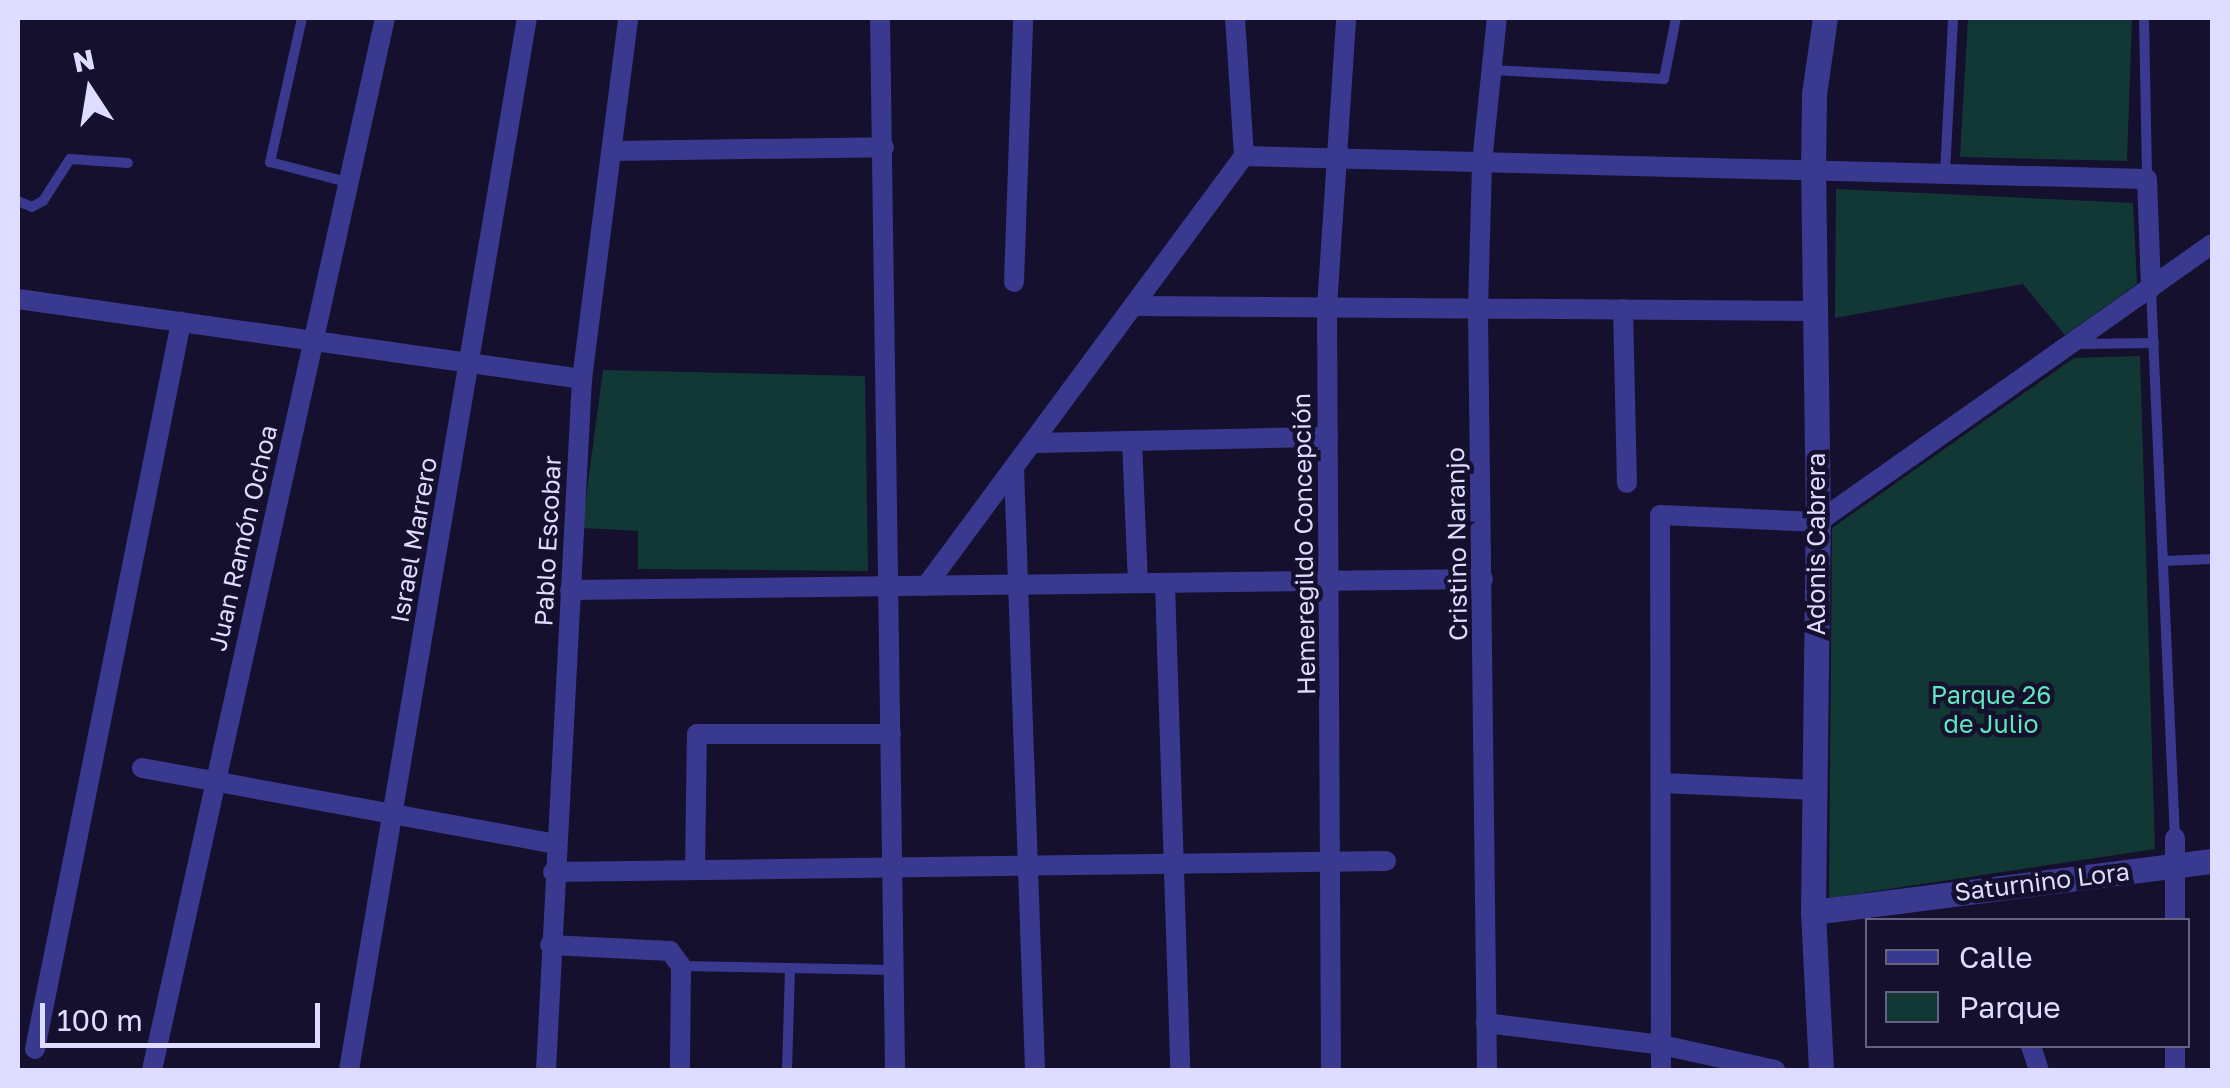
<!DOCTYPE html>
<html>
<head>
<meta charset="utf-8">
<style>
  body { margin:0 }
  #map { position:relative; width:2230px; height:1088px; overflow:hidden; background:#14102d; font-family:"Golos Text",sans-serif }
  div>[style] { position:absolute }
  .green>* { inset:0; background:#123835 }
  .service>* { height:10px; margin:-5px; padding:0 5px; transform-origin:5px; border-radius:5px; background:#38398f }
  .minor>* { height:20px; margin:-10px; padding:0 10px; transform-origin:10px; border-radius:10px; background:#38398f }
  .tertiary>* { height:25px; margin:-12.5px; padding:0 12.5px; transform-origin:12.5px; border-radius:12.5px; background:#38398f }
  span { translate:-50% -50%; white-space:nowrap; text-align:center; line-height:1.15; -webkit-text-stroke:9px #14102d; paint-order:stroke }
  .street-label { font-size:25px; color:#dedcff }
  .park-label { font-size:25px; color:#5fe8bf }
  .frame { position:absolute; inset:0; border:20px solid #dedcff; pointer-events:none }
  .legend { position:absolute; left:1865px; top:918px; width:325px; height:130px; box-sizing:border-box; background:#14102d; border:2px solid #656281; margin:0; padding:12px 18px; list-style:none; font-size:30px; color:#dedcff }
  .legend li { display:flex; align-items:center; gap:20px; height:50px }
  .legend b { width:50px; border:2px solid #656281 }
  .north { position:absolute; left:40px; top:40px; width:100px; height:100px; -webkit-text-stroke:8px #14102d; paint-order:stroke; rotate:348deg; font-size:28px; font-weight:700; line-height:40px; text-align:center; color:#dedcff }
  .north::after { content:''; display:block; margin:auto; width:35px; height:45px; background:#dedcff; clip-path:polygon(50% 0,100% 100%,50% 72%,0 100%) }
  .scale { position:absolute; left:40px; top:1003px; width:280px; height:45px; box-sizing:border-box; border:5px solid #dedcff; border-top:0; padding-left:12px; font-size:30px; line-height:35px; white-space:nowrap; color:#dedcff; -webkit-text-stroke:8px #14102d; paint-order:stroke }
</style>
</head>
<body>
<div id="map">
  <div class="green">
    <div style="clip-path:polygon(1968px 18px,2132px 18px,2127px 161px,1960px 157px)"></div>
    <div style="clip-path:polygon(1836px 189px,2133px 203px,2137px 284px,2065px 335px,2023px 284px,1835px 318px)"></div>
    <div style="clip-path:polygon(2140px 356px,2155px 849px,1829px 898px,1832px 528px,2074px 358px)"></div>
    <div style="clip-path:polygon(603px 370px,865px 376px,868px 571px,638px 569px,638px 531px,582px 528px)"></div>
  </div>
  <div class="service">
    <div style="left:302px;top:18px;width:148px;rotate:102.5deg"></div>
    <div style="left:270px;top:162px;width:80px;rotate:14.6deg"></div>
    <div style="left:2144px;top:18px;width:161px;rotate:88.9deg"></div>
    <div style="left:1492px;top:70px;width:172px;rotate:3deg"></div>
    <div style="left:1664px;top:79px;width:62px;rotate:-78.9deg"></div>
    <div style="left:1945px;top:173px;width:155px;rotate:-87deg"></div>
    <div style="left:18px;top:201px;width:15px;rotate:23deg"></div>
    <div style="left:32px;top:207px;width:13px;rotate:-29deg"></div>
    <div style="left:43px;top:201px;width:50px;rotate:-57.3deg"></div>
    <div style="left:70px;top:159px;width:58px;rotate:3.9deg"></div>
    <div style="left:2151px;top:289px;width:550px;rotate:87.5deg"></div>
    <div style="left:2075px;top:344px;width:79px;rotate:-0.7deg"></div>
    <div style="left:2164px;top:561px;width:48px;rotate:-2.4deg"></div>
    <div style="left:681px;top:966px;width:213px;rotate:1.1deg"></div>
    <div style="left:787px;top:1070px;width:102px;rotate:-88.3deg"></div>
  </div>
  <div class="minor">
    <div style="left:880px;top:18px;width:1052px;rotate:89.18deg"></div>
    <div style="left:611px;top:151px;width:273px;rotate:-0.8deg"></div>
    <div style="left:1244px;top:156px;width:903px;rotate:1.46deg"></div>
    <div style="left:2147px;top:179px;width:109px;rotate:87.9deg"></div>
    <div style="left:1014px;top:282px;width:264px;rotate:-88deg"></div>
    <div style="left:18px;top:299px;width:570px;rotate:8.07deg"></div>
    <div style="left:1133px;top:306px;width:680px;rotate:0.42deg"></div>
    <div style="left:1623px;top:309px;width:174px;rotate:88.7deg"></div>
    <div style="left:1132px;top:441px;width:142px;rotate:87.6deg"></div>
    <div style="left:1035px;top:443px;width:293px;rotate:-1.2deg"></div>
    <div style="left:1014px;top:468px;width:602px;rotate:88deg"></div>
    <div style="left:1165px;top:583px;width:487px;rotate:88.2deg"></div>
    <div style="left:926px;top:586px;width:535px;rotate:-53.52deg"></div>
    <div style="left:1244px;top:156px;width:138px;rotate:-93.7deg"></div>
    <div style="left:570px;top:590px;width:913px;rotate:-0.69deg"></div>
    <div style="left:142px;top:768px;width:420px;rotate:10.4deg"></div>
    <div style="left:1662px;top:783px;width:153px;rotate:2.6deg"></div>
    <div style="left:2175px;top:838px;width:82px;rotate:90deg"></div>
    <div style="left:695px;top:870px;width:136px;rotate:-89.2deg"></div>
    <div style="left:697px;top:734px;width:194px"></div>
    <div style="left:553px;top:872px;width:833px;rotate:-0.76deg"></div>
    <div style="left:550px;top:945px;width:120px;rotate:2.9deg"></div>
    <div style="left:670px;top:951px;width:19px;rotate:54deg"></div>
    <div style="left:681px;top:966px;width:104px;rotate:90.6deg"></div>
    <div style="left:1486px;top:1023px;width:177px;rotate:7.1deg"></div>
    <div style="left:1662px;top:1045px;width:116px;rotate:12.5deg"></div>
    <div style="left:2031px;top:1046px;width:25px;rotate:72deg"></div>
    <div style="left:2175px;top:1046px;width:24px;rotate:90deg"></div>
    <div style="left:35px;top:1049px;width:742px;rotate:-78.64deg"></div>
    <div style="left:152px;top:1070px;width:1077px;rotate:-77.51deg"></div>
    <div style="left:349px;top:1070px;width:1067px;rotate:-80.4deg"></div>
    <div style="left:546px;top:1070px;width:692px;rotate:-87.02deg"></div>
    <div style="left:582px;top:379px;width:364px;rotate:-82.7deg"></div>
    <div style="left:1331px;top:1070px;width:763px;rotate:-90.3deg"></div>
    <div style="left:1327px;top:307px;width:290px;rotate:-86.2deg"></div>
    <div style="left:1487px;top:1070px;width:762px;rotate:-90.68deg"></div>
    <div style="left:1478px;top:308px;width:146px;rotate:-88.4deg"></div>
    <div style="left:1482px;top:162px;width:145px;rotate:-84.1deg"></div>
    <div style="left:1661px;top:1070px;width:555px;rotate:-90.1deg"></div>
    <div style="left:1660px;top:515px;width:158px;rotate:2.5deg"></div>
    <div style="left:1818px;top:522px;width:482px;rotate:-35.2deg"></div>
  </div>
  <div class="tertiary">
    <div style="left:1813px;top:912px;width:402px;rotate:-7.3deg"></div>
    <div style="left:1821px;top:1070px;width:158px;rotate:-92.9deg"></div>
    <div style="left:1813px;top:912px;width:390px;rotate:-89.3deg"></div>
    <div style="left:1818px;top:522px;width:352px;rotate:-90.8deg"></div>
    <div style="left:1813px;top:170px;width:76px;rotate:-89.2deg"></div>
    <div style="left:1814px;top:94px;width:77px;rotate:-81.8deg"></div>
  </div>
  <div class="street-label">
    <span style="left:243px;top:538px;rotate:-77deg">Juan Ramón Ochoa</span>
    <span style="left:414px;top:540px;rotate:-80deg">Israel Marrero</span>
    <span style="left:548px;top:541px;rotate:-87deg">Pablo Escobar</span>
    <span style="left:1304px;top:544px;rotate:-91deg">Hemeregildo Concepción</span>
    <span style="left:1457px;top:544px;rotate:-91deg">Cristino Naranjo</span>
    <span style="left:1816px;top:544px;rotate:-90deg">Adonis Cabrera</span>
    <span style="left:2042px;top:882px;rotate:-7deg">Saturnino Lora</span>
  </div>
  <div class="park-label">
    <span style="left:1991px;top:710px">Parque 26<br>de Julio</span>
  </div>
  <div class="frame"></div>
  <ul class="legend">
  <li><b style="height:12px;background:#38398f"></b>Calle</li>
  <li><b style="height:28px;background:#123835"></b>Parque</li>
  </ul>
  <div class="north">N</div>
  <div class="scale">100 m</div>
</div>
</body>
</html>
